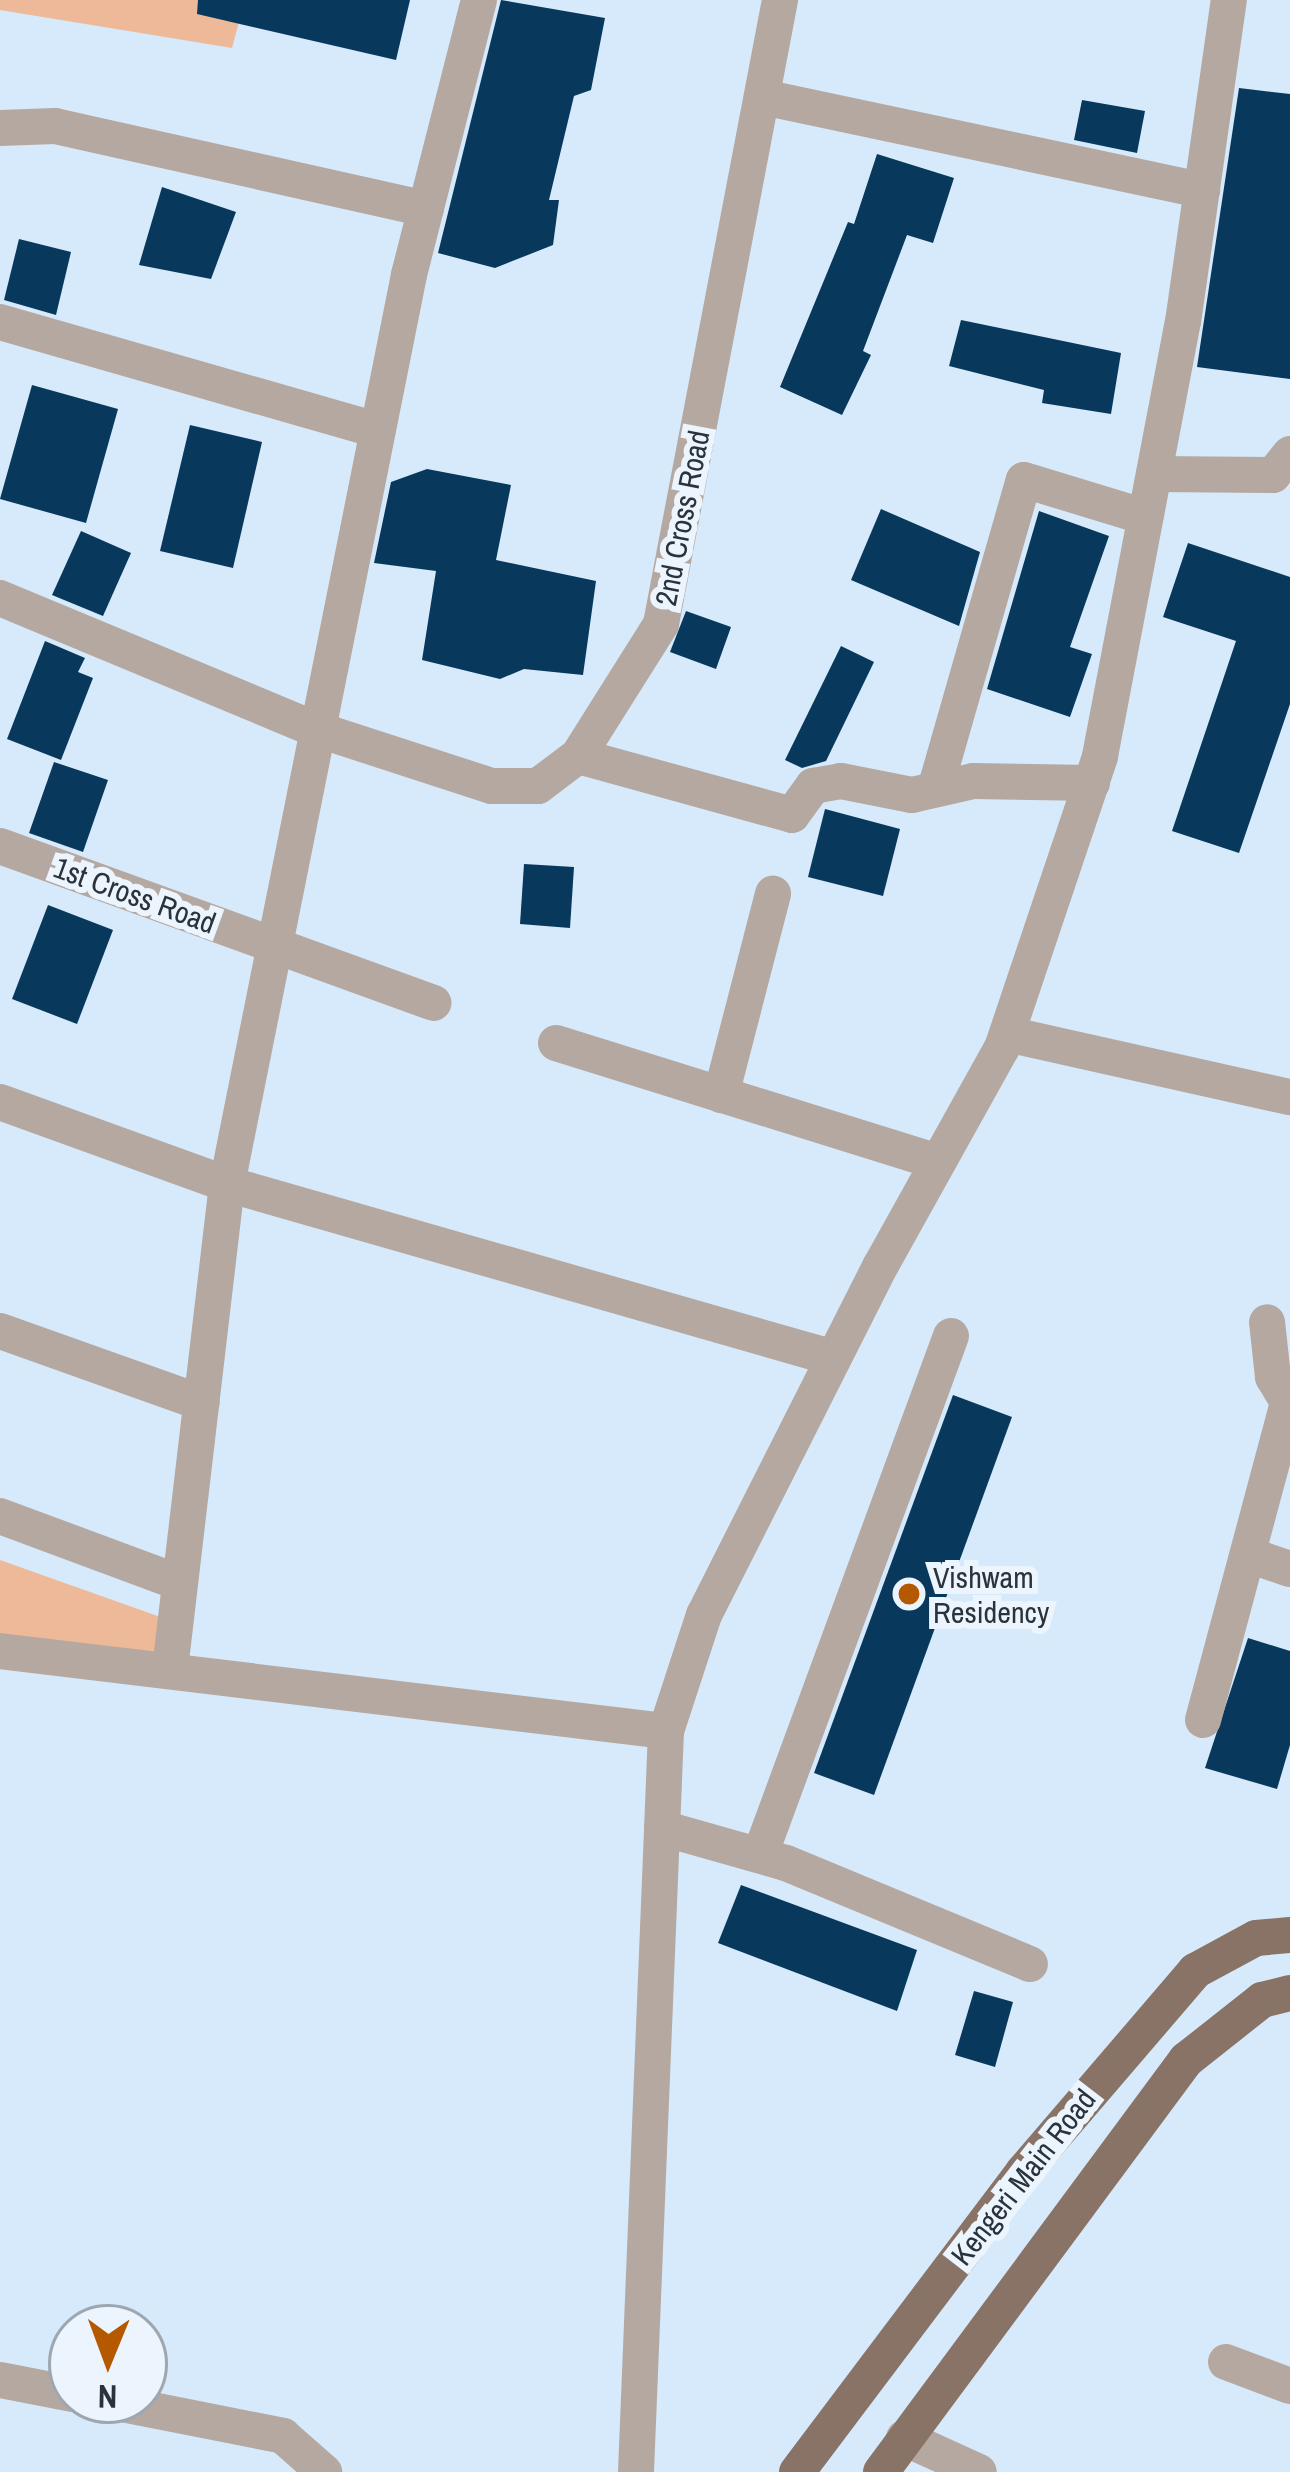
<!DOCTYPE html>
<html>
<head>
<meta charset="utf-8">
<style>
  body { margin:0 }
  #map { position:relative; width:1290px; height:2472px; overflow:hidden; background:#d6eafb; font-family:"Archivo Narrow",sans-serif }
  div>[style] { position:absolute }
  .green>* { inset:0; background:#eeb998 }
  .building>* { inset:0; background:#08395c }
  .minor>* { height:36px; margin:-18px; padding:0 18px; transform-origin:18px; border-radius:18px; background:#b4a8a1 }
  .tertiary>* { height:36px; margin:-18px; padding:0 18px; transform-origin:18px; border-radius:18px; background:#b4a8a1 }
  .primary>* { height:36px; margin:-18px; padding:0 18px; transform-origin:18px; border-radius:18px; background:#897366 }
  .dots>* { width:33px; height:33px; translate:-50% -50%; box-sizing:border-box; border:6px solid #ecf5fe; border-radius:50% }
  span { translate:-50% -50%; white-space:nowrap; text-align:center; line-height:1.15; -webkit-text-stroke:12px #ecf5fe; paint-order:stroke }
  .street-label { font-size:30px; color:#2a333b }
  .poi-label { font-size:30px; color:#2a333b }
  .left { translate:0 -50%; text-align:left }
  .north { position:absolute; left:48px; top:2304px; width:120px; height:120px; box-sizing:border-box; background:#ecf5fe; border:3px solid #9ea7b0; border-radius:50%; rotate:181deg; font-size:33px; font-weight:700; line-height:48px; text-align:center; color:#2a333b }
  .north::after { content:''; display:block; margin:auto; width:42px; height:54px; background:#b55900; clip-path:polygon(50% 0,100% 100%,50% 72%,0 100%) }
</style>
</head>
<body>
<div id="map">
  <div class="green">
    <div style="clip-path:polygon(0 0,245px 0,232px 48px,0 10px)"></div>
    <div style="clip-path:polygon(0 1560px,166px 1619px,162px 1658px,0 1640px)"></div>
  </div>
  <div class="building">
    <div style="clip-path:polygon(198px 0,410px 0,396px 60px,197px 14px)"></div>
    <div style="clip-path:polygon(501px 0,605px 18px,591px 90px,574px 96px,549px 200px,559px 200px,553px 245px,495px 268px,438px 253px)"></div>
    <div style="clip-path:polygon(1239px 88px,1290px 94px,1290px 379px,1197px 367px)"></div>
    <div style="clip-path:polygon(1082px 100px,1145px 111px,1137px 153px,1074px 140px)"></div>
    <div style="clip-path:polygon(877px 154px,954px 178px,933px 243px,907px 235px,863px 351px,871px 355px,842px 415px,780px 387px,848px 222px,854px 224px)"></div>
    <div style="clip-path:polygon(162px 187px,236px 212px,211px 279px,139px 265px)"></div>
    <div style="clip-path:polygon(19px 239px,71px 252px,56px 315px,4px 300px)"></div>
    <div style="clip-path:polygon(961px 320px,1121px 353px,1111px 414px,1042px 403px,1044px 390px,949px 366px)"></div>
    <div style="clip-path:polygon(32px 385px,118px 409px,86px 523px,0 499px)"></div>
    <div style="clip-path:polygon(190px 425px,262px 442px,233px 568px,160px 551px)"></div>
    <div style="clip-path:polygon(427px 469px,511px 485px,496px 560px,596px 581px,583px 675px,524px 669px,500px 679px,422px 660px,436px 571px,374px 563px,391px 482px)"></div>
    <div style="clip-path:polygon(881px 509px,980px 552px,959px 626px,851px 580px)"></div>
    <div style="clip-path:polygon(1039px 511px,1109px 536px,1070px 647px,1092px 654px,1070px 717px,987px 689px)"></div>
    <div style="clip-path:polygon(81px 531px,131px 553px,103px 616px,52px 595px)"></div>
    <div style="clip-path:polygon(1188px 543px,1290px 577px,1290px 704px,1239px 853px,1172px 831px,1236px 641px,1163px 617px)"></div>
    <div style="clip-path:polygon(686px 611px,731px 627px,716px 669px,670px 652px)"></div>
    <div style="clip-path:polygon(45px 641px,85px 658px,78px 672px,93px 678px,61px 760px,7px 739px)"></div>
    <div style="clip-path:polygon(841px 646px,874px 662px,826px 761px,802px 768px,785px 760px)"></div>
    <div style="clip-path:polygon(54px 762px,108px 780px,83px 852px,29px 833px)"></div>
    <div style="clip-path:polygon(825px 809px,900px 829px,883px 896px,808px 877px)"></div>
    <div style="clip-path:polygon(524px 864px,574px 867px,570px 928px,520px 924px)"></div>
    <div style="clip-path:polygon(48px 905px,113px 930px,77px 1024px,12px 999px)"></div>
    <div style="clip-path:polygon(953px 1395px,1012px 1417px,874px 1795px,814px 1773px)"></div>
    <div style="clip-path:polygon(1248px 1638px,1290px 1651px,1290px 1745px,1277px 1789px,1205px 1768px)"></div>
    <div style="clip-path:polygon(741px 1885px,917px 1950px,897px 2011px,718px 1943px)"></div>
    <div style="clip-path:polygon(974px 1991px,1013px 2002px,995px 2067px,955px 2055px)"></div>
  </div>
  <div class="minor">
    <div style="left:479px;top:0;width:284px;rotate:104.3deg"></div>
    <div style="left:409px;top:275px;width:927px;rotate:101.32deg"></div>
    <div style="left:227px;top:1184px;width:631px;rotate:16deg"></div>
    <div style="left:763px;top:97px;width:449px;rotate:12deg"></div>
    <div style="left:0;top:128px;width:55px;rotate:-2.1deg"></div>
    <div style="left:55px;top:126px;width:380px;rotate:12.6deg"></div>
    <div style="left:0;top:322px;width:391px;rotate:16deg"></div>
    <div style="left:1154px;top:474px;width:119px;rotate:0.5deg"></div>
    <div style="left:1273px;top:475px;width:27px;rotate:-51deg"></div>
    <div style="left:0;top:598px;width:339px;rotate:22.6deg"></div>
    <div style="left:313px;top:728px;width:188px;rotate:18deg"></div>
    <div style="left:492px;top:786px;width:46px"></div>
    <div style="left:538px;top:786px;width:50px;rotate:-36.9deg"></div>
    <div style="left:578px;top:756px;width:156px;rotate:-57.8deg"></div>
    <div style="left:661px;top:624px;width:635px;rotate:-79.2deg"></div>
    <div style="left:578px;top:756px;width:222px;rotate:15.4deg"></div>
    <div style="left:792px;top:815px;width:36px;rotate:-54deg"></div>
    <div style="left:813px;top:786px;width:28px;rotate:-10deg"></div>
    <div style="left:841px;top:781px;width:72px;rotate:11.2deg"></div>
    <div style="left:912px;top:795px;width:63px;rotate:-12.9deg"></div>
    <div style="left:973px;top:781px;width:119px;rotate:1deg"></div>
    <div style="left:936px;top:786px;width:318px;rotate:-74deg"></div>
    <div style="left:1024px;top:480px;width:127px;rotate:16.9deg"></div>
    <div style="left:0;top:846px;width:461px;rotate:19.9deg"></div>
    <div style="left:1007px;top:1034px;width:290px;rotate:12.6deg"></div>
    <div style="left:556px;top:1043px;width:400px;rotate:17.3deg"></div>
    <div style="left:721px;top:1095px;width:208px;rotate:-75.5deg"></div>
    <div style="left:0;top:1102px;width:241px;rotate:19.9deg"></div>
    <div style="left:227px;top:1184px;width:490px;rotate:96.7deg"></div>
    <div style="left:0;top:1331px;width:214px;rotate:19.6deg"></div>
    <div style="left:0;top:1516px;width:192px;rotate:20.4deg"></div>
    <div style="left:1249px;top:1555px;width:43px;rotate:18.9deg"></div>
    <div style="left:1203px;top:1720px;width:329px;rotate:-75deg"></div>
    <div style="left:1288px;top:1402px;width:29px;rotate:-121deg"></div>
    <div style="left:1273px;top:1377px;width:55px;rotate:-96.2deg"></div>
    <div style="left:666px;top:1731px;width:122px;rotate:-71.9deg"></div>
    <div style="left:704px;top:1615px;width:392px;rotate:-63.2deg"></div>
    <div style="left:881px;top:1265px;width:248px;rotate:-60.9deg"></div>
    <div style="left:1002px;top:1048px;width:308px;rotate:-71.4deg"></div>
    <div style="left:1100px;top:756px;width:442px;rotate:-79.2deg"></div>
    <div style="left:1183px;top:322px;width:325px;rotate:-81.9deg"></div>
    <div style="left:662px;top:1828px;width:129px;rotate:15.8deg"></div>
    <div style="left:786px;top:1863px;width:264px;rotate:22.5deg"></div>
    <div style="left:760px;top:1855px;width:553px;rotate:-69.8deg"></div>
    <div style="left:1226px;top:2362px;width:68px;rotate:20.6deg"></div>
    <div style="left:0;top:2380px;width:73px;rotate:11deg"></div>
    <div style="left:102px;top:2400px;width:185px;rotate:11.2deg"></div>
    <div style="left:283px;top:2436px;width:55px;rotate:41.3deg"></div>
    <div style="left:904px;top:2438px;width:82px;rotate:24.4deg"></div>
  </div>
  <div class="tertiary">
    <div style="left:0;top:1651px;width:671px;rotate:6.85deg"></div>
    <div style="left:666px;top:1731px;width:742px;rotate:92.32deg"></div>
  </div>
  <div class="primary">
    <div style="left:797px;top:2472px;width:376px;rotate:-53deg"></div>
    <div style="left:1023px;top:2172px;width:265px;rotate:-49.4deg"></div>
    <div style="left:1195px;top:1971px;width:69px;rotate:-28.4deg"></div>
    <div style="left:1256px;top:1938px;width:34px;rotate:-5deg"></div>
    <div style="left:881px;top:2472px;width:513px;rotate:-53.49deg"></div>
    <div style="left:1186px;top:2060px;width:97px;rotate:-38.3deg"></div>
    <div style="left:1262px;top:2000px;width:29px;rotate:-14deg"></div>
  </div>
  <div class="dots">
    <div style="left:909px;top:1594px;background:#b55900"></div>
  </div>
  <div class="street-label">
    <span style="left:682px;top:518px;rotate:-79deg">2nd Cross Road</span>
    <span style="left:135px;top:895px;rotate:20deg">1st Cross Road</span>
    <span style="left:1023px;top:2177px;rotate:-52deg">Kengeri Main Road</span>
  </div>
  <div class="poi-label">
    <span class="left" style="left:933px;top:1594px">Vishwam<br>Residency</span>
  </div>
  <div class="north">N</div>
</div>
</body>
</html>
